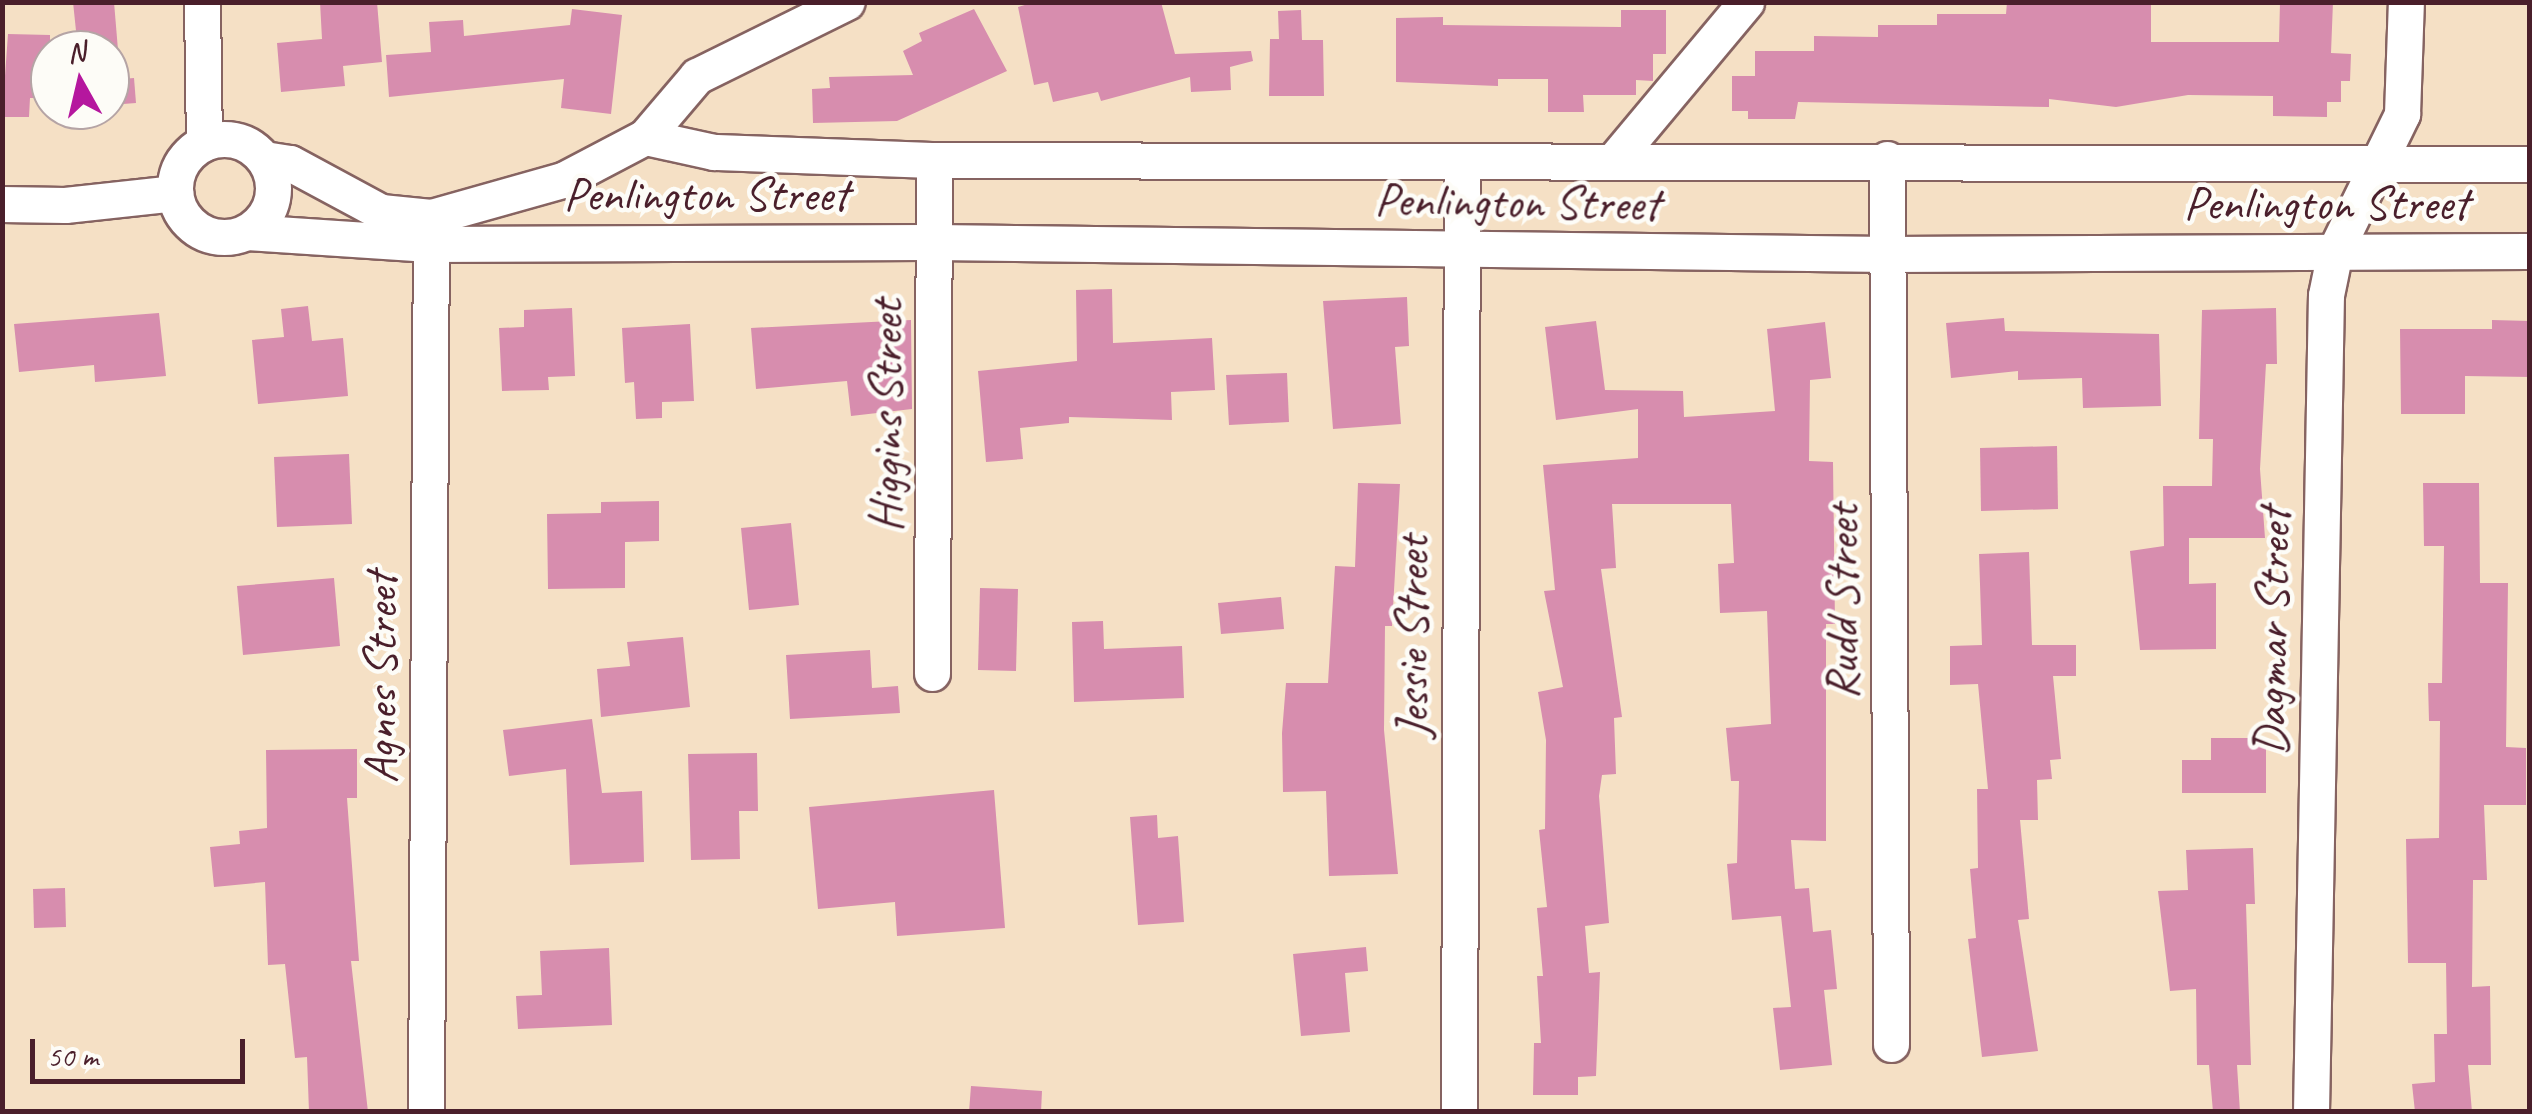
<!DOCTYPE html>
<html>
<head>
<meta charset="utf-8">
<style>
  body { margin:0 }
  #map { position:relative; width:2532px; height:1114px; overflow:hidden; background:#f5e0c5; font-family:Caveat,sans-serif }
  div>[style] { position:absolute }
  .building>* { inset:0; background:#d78dae }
  .roads { filter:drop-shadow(2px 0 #866361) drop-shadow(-2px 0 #866361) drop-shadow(0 2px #866361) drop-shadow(0 -2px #866361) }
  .minor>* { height:35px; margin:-17.5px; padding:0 17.5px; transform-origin:17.5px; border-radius:17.5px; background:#fff }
  .minor>.ring { margin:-17.5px; padding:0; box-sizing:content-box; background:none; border:35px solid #fff; border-radius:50% }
  span { translate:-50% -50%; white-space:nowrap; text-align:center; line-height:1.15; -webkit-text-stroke:9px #fdfcf7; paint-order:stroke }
  .street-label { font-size:48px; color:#4a1f2b }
  .frame { position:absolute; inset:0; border:5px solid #4a1f2b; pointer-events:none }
  .north { position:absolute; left:30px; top:30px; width:100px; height:100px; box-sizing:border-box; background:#fdfcf7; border:2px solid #b5a4a5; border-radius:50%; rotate:352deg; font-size:28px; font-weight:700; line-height:40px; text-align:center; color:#4a1f2b }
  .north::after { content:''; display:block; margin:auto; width:35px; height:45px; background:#b5179e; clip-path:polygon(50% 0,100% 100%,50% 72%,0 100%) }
  .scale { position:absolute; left:30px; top:1039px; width:215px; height:45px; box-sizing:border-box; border:5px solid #4a1f2b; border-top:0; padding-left:12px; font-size:30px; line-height:35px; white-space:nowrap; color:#4a1f2b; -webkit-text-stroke:8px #fdfcf7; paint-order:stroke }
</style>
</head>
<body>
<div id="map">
  <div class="building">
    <div style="clip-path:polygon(73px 2px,114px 2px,118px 50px,78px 50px)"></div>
    <div style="clip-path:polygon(320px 2px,377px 2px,382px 62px,343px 66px,345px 86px,281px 92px,277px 43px,322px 39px)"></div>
    <div style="clip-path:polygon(1035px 2px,1161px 2px,1175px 54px,1251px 51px,1253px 61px,1230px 67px,1231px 90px,1191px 92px,1190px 77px,1101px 101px,1098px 92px,1053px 102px,1048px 82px,1034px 85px,1018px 7px)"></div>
    <div style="clip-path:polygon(2007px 2px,2151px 2px,2151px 42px,2279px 42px,2280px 2px,2333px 2px,2331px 53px,2351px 54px,2350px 81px,2341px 81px,2341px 102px,2327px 102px,2327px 117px,2273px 116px,2273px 96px,2188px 95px,2116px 107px,2049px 99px,2049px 107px,1798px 102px,1795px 119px,1748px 119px,1748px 111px,1732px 111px,1732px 76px,1755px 76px,1755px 51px,1814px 51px,1814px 36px,1878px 37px,1878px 25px,1937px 25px,1937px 14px,2006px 14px)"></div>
    <div style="clip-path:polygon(572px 9px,622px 15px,611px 114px,561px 108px,564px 79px,389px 97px,386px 55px,431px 52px,429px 22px,463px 20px,464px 36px,570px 25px)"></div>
    <div style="clip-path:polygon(974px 9px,1007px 71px,897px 121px,813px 123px,812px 89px,830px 88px,829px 77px,913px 75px,903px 51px,922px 41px,919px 33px)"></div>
    <div style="clip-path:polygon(1301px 10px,1302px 40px,1323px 40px,1324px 96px,1269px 96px,1270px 39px,1279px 39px,1278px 11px)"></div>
    <div style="clip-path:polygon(1621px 10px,1666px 10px,1666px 54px,1653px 54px,1653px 81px,1636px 80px,1636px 95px,1583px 95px,1584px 112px,1548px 112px,1548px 79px,1498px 79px,1498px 86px,1396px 82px,1396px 18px,1443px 17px,1443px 25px,1621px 27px)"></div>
    <div style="clip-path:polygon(8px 34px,50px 35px,50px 98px,30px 98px,29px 117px,2px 117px)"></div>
    <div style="clip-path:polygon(134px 78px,136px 103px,110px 105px,110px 80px)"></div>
    <div style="clip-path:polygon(1112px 289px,1113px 343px,1212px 338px,1215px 390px,1171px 392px,1172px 420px,1069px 417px,1069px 423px,1020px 428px,1023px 459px,986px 462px,978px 371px,1077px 361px,1076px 290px)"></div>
    <div style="clip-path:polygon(1407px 297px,1409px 346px,1395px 347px,1401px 424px,1333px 429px,1323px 301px)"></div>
    <div style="clip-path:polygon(308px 306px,312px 341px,343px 338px,348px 396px,258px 404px,252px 340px,284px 337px,281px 309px)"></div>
    <div style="clip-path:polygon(572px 308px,575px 376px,548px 377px,549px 390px,502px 391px,499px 328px,524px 327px,524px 310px)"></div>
    <div style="clip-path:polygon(2276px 308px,2277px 364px,2266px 364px,2260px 469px,2265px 538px,2189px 538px,2189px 584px,2216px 583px,2216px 649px,2140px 650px,2130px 551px,2164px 546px,2163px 486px,2212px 486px,2213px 439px,2199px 439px,2202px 310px)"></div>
    <div style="clip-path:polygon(159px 313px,166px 376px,95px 382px,94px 365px,19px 372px,14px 324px)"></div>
    <div style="clip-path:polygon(2004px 318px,2005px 331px,2159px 334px,2161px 406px,2083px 408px,2082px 378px,2018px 380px,2018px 371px,1951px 378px,1946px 323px)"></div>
    <div style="clip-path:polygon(911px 320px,912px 409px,851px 416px,847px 381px,756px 389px,751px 328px)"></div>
    <div style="clip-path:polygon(2492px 320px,2530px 321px,2530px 377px,2465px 376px,2465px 414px,2401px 414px,2400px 329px,2492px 329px)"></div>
    <div style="clip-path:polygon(1596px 321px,1605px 390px,1683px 391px,1684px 417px,1775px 411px,1767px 329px,1825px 322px,1831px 378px,1810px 380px,1809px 461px,1833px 462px,1835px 624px,1826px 624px,1826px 841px,1791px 840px,1795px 889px,1809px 888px,1813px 932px,1831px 930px,1837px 989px,1824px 990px,1832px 1065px,1780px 1070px,1773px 1008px,1791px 1007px,1781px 916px,1732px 920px,1727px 864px,1737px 863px,1739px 781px,1731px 781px,1726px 728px,1771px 724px,1767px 611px,1720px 613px,1718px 564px,1734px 563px,1731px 504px,1612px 504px,1616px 568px,1601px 569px,1622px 717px,1614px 718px,1616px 774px,1602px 775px,1599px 796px,1609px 923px,1585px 926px,1589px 973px,1600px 972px,1596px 1076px,1578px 1077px,1578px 1095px,1533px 1095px,1534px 1043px,1541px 1043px,1537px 976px,1543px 976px,1537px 908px,1547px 907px,1539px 830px,1545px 829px,1546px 740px,1538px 692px,1563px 687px,1544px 591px,1555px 590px,1543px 465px,1638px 458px,1638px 409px,1556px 420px,1545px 327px)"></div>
    <div style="clip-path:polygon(690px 324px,694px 401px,662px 402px,662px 418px,636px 419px,634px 382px,625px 383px,622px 328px)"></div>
    <div style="clip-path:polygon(1287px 373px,1289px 422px,1229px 425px,1226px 375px)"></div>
    <div style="clip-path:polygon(2057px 446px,2058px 509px,1981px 511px,1980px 448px)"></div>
    <div style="clip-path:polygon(349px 454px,352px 524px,277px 527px,274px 457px)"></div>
    <div style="clip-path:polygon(1358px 483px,1400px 484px,1392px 626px,1385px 626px,1384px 730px,1398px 874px,1329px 876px,1326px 791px,1283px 792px,1282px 733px,1286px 683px,1328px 683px,1335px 566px,1355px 567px)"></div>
    <div style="clip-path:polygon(2423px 483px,2479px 483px,2480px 583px,2508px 583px,2506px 747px,2526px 748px,2526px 805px,2484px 805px,2487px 880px,2473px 880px,2472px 987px,2490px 986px,2491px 1065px,2468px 1065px,2472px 1112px,2415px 1112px,2412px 1084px,2435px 1082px,2434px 1034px,2447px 1034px,2446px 963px,2408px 963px,2406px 839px,2439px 838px,2440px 721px,2429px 721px,2428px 683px,2442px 683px,2444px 546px,2424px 546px)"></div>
    <div style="clip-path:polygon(659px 501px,659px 541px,625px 542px,625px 588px,548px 589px,547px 514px,601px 513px,601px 502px)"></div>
    <div style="clip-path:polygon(791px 523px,799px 605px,749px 610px,741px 528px)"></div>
    <div style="clip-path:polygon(2029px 552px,2032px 645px,2076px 645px,2076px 676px,2053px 676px,2061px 759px,2050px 760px,2052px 779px,2037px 780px,2038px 820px,2020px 820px,2029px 919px,2018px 920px,2038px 1051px,1982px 1057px,1968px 939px,1976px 938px,1970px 869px,1978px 868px,1977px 789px,1988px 789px,1978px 684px,1950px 685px,1950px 646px,1982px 645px,1979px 554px)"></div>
    <div style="clip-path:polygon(334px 578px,340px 646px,243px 655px,237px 586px)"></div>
    <div style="clip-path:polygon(980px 588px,1018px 589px,1016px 671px,978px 670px)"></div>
    <div style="clip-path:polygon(1281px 597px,1284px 629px,1221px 634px,1218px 603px)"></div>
    <div style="clip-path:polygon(1103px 621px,1104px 649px,1182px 646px,1184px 698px,1074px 702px,1072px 622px)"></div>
    <div style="clip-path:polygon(683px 637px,690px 707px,601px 717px,597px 669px,630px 666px,627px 642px)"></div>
    <div style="clip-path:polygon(870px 650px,872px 688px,898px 686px,900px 713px,790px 719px,786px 655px)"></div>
    <div style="clip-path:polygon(592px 719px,602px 793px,642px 791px,644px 862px,570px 865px,566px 769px,509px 776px,503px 730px)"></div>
    <div style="clip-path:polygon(2211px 738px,2266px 738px,2266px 793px,2182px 793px,2182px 760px,2211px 760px)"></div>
    <div style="clip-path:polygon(357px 749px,357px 798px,347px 798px,359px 961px,351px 961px,368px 1112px,309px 1112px,307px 1057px,295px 1058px,285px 964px,268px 965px,265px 882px,214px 887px,210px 847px,240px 844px,239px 831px,267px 828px,266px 750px)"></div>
    <div style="clip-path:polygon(757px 753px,758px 811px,739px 811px,740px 859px,691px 860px,688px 754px)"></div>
    <div style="clip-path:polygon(994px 790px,1005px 928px,897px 936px,895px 902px,818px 909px,809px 807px)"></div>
    <div style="clip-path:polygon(1157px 815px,1158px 838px,1178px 836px,1184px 922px,1138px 925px,1130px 817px)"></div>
    <div style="clip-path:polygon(2253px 848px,2255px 904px,2246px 904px,2251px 1065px,2237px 1065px,2240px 1112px,2213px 1112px,2209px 1065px,2197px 1065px,2196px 989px,2170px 991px,2158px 891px,2188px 890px,2186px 850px)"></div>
    <div style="clip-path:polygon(65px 888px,66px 927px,34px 928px,33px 889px)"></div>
    <div style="clip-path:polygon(1366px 947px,1368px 971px,1345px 973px,1350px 1032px,1301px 1036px,1293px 954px)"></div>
    <div style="clip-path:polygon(609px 948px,612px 1025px,518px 1029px,516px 996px,542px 995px,540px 951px)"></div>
    <div style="clip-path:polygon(971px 1086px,1042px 1091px,1041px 1112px,969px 1112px)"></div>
  </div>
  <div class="roads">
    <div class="minor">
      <div style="left:202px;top:2px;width:141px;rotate:89.2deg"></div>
      <div style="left:645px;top:137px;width:80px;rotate:-49.6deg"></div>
      <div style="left:697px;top:76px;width:167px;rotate:-26.3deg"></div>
      <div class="ring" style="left:175px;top:139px;width:63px;height:63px"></div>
      <div style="left:264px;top:159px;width:26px;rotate:9deg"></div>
      <div style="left:290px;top:163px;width:103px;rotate:28.3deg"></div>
      <div style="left:381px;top:212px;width:50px;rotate:5.7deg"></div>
      <div style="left:431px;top:217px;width:137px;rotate:-15.7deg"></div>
      <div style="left:563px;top:180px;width:93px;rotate:-27.7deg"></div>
      <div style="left:645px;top:137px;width:71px;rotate:12.3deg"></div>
      <div style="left:714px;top:152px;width:220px;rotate:2.1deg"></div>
      <div style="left:934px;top:160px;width:1596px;rotate:0.14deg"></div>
      <div style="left:1887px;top:159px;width:885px;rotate:89.74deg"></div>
      <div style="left:1614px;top:160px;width:206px;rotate:-50.1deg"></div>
      <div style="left:2px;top:204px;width:63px;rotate:0.9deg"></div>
      <div style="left:65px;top:205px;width:111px;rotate:-6.2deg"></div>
      <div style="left:247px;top:232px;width:183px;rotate:3.8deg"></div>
      <div style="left:430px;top:244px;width:505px;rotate:-0.23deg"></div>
      <div style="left:935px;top:242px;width:953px;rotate:0.72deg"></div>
      <div style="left:1888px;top:254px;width:642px;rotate:-0.27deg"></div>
      <div style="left:932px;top:673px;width:513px;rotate:-89.78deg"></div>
      <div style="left:426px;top:1112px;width:889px;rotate:-89.68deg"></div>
      <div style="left:1459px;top:1112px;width:950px;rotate:-89.82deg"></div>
      <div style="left:2311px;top:1112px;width:817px;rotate:-88.95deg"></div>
      <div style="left:2326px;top:295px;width:45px;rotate:-78.4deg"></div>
      <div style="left:2335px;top:251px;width:153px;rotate:-63.9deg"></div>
      <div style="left:2402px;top:114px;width:112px;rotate:-88deg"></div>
    </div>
  </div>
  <div class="street-label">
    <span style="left:706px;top:195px">Penlington Street</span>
    <span style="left:1517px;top:202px;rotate:1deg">Penlington Street</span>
    <span style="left:2326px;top:204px">Penlington Street</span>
    <span style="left:886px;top:416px;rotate:-90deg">Higgins Street</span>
    <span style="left:1842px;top:602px;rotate:-90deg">Rudd Street</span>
    <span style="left:2272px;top:632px;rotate:-89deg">Dagmar Street</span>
    <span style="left:1412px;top:637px;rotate:-90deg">Jessie Street</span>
    <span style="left:381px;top:678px;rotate:-90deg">Agnes Street</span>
  </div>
  <div class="frame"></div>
  <div class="north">N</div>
  <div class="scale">50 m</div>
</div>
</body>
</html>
